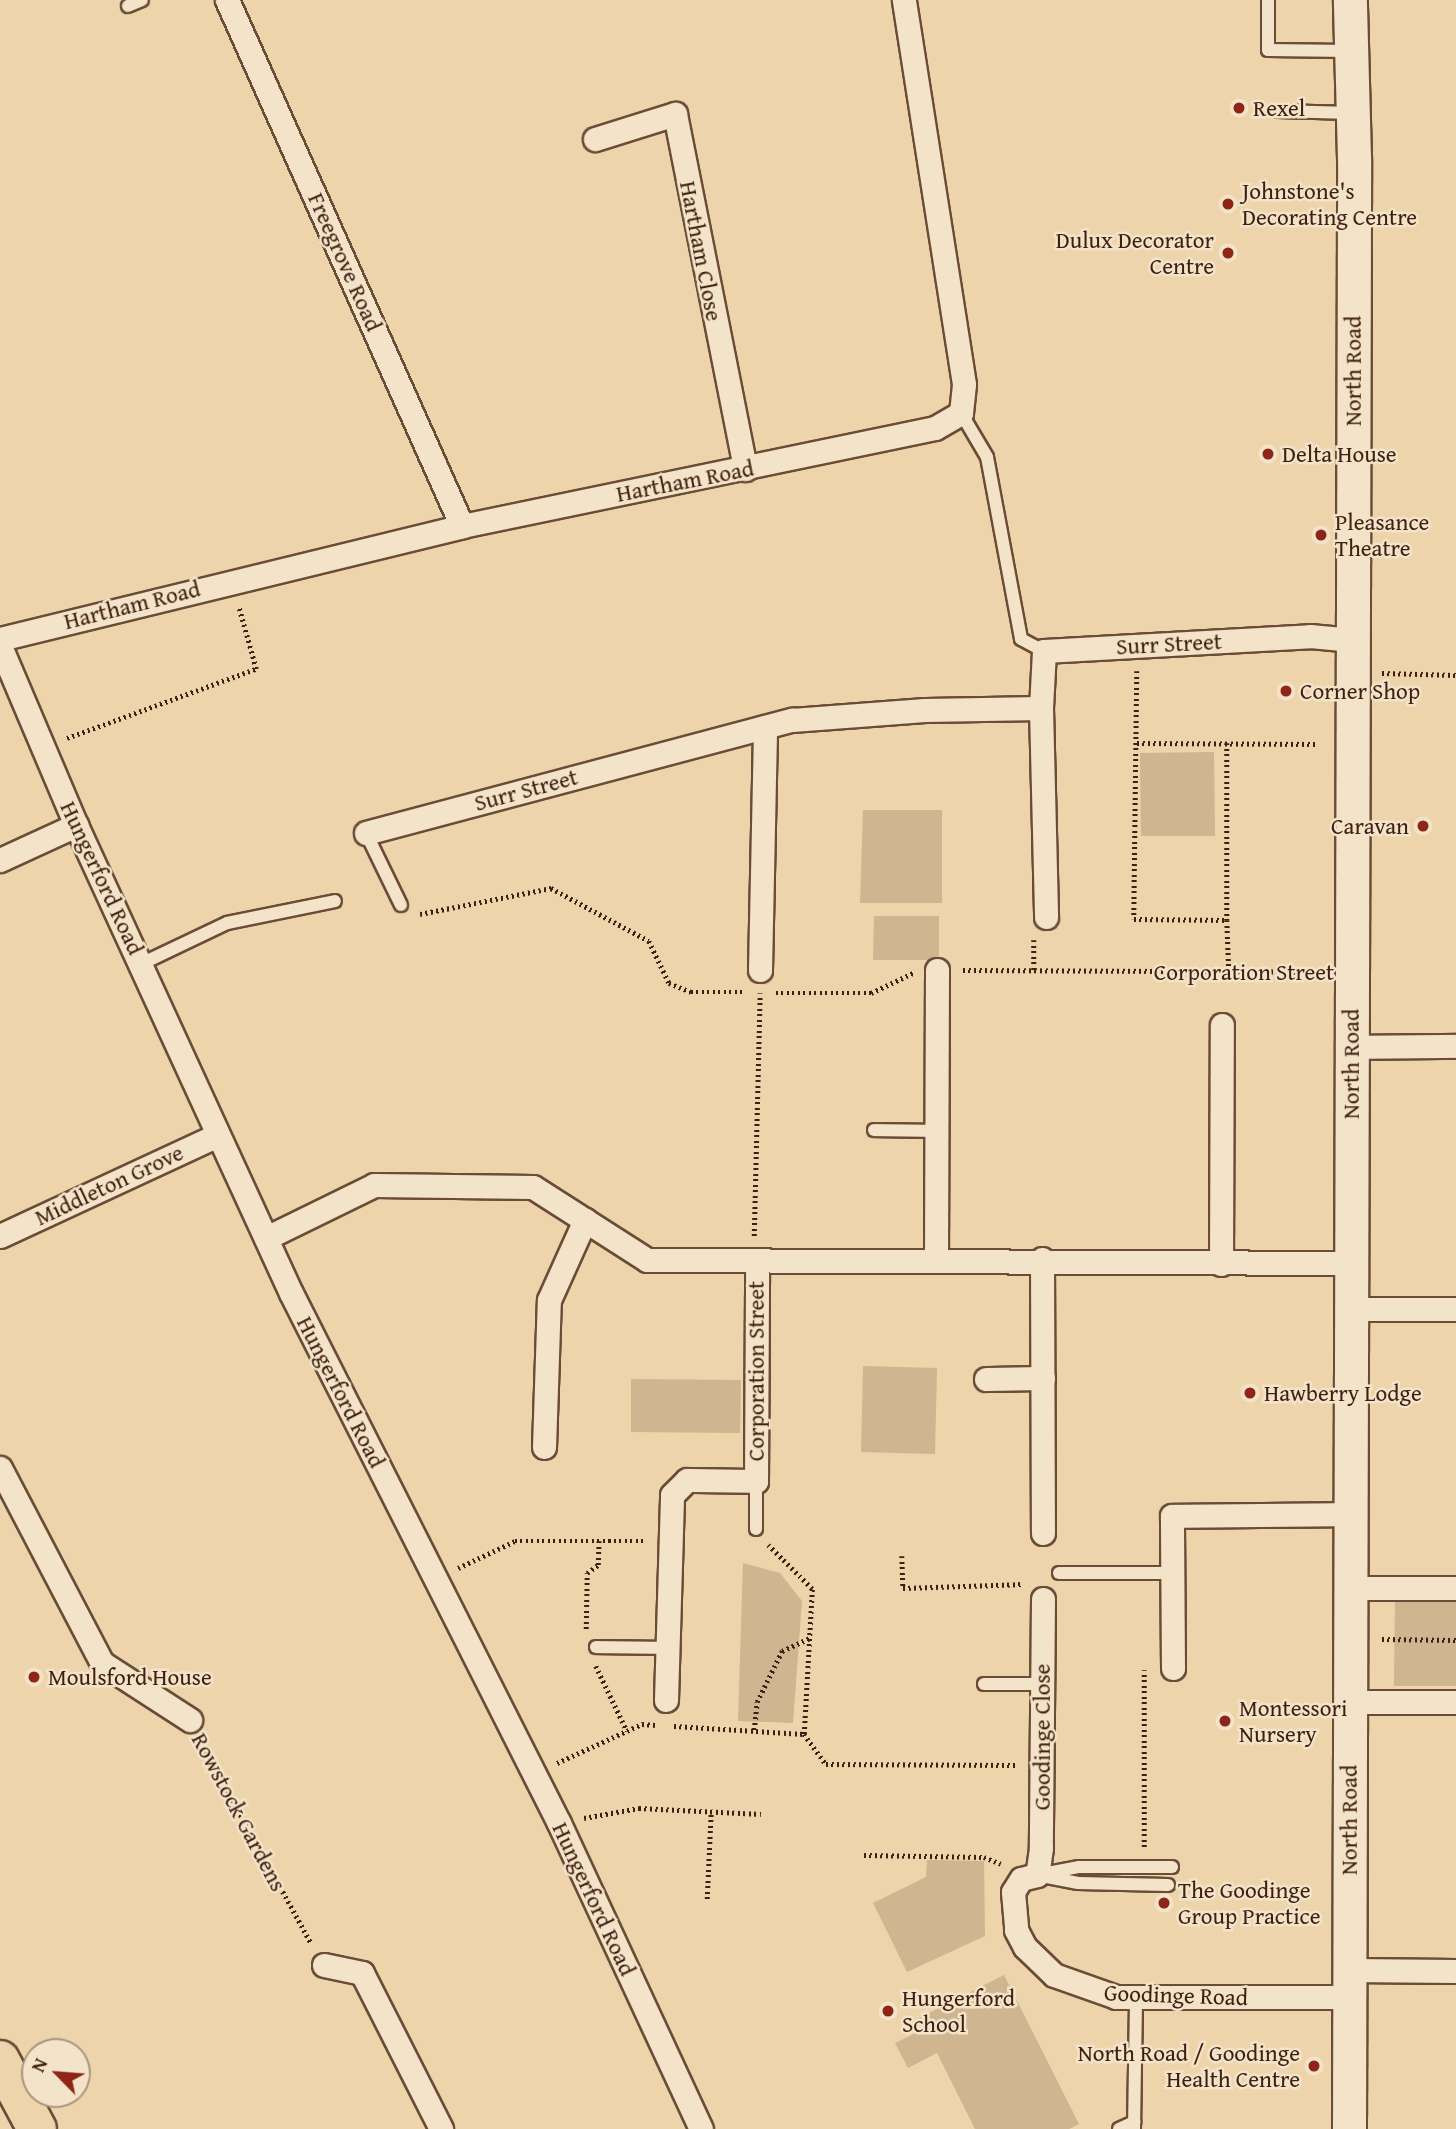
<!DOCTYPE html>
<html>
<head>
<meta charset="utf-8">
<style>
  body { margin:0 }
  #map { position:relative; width:1456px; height:2129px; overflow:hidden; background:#edd4aa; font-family:"Gentium Book Plus",serif }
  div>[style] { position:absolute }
  .green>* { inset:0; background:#cfb590 }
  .path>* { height:4.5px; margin-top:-2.25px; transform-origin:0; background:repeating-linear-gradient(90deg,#3e1f11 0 2px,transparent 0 5.5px) }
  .roads { filter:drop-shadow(2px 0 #6a4c37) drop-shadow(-2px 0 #6a4c37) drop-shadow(0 2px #6a4c37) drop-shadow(0 -2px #6a4c37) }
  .lane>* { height:12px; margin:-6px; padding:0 6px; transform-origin:6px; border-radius:6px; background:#f3e3c8 }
  .street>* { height:23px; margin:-11.5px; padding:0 11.5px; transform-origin:11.5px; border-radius:11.5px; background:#f3e3c8 }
  .secondary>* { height:33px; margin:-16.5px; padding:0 16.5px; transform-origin:16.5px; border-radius:16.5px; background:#f3e3c8 }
  .highway>* { height:38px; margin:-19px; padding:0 19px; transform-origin:19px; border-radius:19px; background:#edd4aa }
  .dots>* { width:19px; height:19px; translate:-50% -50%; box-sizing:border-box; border:4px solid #f3e3c8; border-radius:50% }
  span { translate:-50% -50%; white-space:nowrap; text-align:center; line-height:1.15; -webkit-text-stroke:5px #f3e3c8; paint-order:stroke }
  .poi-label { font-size:23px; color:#3e1f11 }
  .left { translate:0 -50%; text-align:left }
  .right { translate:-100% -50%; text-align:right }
  .street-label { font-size:23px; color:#3e1f11 }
  .north { position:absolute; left:21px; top:2038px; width:70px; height:70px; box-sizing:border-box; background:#f3e3c8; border:2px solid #ab957f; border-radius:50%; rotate:295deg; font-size:19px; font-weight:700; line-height:28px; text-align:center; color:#3e1f11 }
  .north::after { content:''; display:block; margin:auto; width:24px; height:32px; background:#8f2418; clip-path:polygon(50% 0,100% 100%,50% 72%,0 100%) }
</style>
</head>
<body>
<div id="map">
  <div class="green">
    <div style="clip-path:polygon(1214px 752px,1215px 836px,1141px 836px,1140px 753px)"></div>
    <div style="clip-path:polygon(863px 810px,942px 810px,942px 903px,860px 903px)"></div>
    <div style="clip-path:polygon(874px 916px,939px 916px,939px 960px,873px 960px)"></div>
    <div style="clip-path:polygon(863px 1366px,937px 1368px,935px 1454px,861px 1452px)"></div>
    <div style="clip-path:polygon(631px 1379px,741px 1380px,740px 1433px,631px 1432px)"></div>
    <div style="clip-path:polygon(743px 1563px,780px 1573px,802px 1601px,793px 1723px,738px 1721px)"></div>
    <div style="clip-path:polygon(1395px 1598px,1456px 1598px,1456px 1686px,1394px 1686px)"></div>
    <div style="clip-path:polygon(927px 1860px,984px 1861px,985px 1936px,907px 1972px,873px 1903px,926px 1877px)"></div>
    <div style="clip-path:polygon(1004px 1975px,1079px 2124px,1069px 2129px,975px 2129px,937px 2053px,908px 2068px,895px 2043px,924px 2029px,919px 2018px)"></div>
  </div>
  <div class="path">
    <div style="left:1137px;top:671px;width:248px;rotate:90.7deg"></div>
    <div style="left:1134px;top:919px;width:93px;rotate:0.6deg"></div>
    <div style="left:1227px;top:920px;width:52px;rotate:87.8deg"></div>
    <div style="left:1382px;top:673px;width:74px;rotate:1.5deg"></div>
    <div style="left:67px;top:738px;width:201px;rotate:-20.1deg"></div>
    <div style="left:256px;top:669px;width:63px;rotate:-105.6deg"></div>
    <div style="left:1137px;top:743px;width:181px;rotate:0.3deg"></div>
    <div style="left:1227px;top:743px;width:177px;rotate:90deg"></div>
    <div style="left:420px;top:914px;width:134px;rotate:-11.2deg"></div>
    <div style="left:551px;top:888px;width:111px;rotate:28.4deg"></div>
    <div style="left:649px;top:941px;width:47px;rotate:64.5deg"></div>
    <div style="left:669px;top:983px;width:24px;rotate:22deg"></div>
    <div style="left:691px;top:992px;width:53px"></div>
    <div style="left:1034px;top:940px;width:31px;rotate:90deg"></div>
    <div style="left:963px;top:970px;width:359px;rotate:0.3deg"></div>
    <div style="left:776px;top:993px;width:95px"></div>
    <div style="left:871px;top:993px;width:47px;rotate:-25.5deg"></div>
    <div style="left:754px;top:1236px;width:243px;rotate:-88.6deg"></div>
    <div style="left:902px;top:1556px;width:32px;rotate:88deg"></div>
    <div style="left:903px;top:1588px;width:120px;rotate:-1.9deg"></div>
    <div style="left:458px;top:1568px;width:63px;rotate:-25.3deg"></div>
    <div style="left:515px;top:1541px;width:131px"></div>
    <div style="left:586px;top:1629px;width:56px;rotate:-89deg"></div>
    <div style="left:587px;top:1573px;width:14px;rotate:-36deg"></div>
    <div style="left:598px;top:1565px;width:24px;rotate:-88deg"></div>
    <div style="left:1382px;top:1639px;width:74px;rotate:0.8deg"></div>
    <div style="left:596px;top:1666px;width:72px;rotate:64.5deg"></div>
    <div style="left:674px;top:1726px;width:130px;rotate:3.5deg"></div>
    <div style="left:804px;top:1734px;width:145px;rotate:-86.8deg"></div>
    <div style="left:812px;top:1589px;width:62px;rotate:-135deg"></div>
    <div style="left:754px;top:1730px;width:28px;rotate:-84deg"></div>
    <div style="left:757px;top:1702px;width:57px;rotate:-63.9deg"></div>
    <div style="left:782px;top:1651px;width:31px;rotate:-25deg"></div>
    <div style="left:804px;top:1734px;width:37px;rotate:54deg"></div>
    <div style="left:826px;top:1764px;width:189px;rotate:0.3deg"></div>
    <div style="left:201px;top:1742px;width:229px;rotate:61.3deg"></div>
    <div style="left:557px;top:1763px;width:94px;rotate:-24.6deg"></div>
    <div style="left:642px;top:1724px;width:13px;rotate:4deg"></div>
    <div style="left:584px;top:1818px;width:56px;rotate:-10.3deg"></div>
    <div style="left:639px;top:1808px;width:122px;rotate:2.8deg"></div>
    <div style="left:1144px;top:1847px;width:177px;rotate:-90deg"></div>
    <div style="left:864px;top:1855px;width:120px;rotate:1deg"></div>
    <div style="left:984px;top:1857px;width:18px;rotate:22deg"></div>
    <div style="left:707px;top:1899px;width:87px;rotate:-87.4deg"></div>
  </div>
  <div class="roads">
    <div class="lane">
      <div style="left:1268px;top:0;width:50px;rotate:90deg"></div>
      <div style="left:1268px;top:50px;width:82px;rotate:0.7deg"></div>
      <div style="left:128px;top:6px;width:15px;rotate:-23deg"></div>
      <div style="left:1278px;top:111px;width:73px;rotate:1.6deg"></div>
      <div style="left:961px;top:413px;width:51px;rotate:59.4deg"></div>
      <div style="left:987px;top:457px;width:185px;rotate:79.4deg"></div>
      <div style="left:1021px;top:639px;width:26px;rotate:28deg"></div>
      <div style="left:366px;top:833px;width:80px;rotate:64.1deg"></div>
      <div style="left:141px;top:964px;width:95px;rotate:-25.5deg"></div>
      <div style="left:227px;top:923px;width:110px;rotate:-11.5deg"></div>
      <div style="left:874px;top:1130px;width:63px;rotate:0.9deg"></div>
      <div style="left:756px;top:1481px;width:48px;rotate:90deg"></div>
      <div style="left:1059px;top:1573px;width:113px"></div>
      <div style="left:596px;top:1647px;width:72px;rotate:0.8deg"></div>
      <div style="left:984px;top:1684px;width:58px"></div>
      <div style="left:1168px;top:1885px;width:90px;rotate:-178.7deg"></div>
      <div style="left:1078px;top:1883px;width:42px;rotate:-169deg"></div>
      <div style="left:1037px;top:1875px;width:43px;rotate:-10.8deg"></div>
      <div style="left:1079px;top:1867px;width:93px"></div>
      <div style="left:1119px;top:2129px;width:17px;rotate:-25deg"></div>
      <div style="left:1134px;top:2129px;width:131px;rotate:-89.1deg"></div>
    </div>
    <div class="street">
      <div style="left:227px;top:0;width:576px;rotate:65.93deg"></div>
      <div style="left:595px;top:139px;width:84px;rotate:-17.4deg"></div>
      <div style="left:675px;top:114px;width:362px;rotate:78.8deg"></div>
      <div style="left:0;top:639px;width:476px;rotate:-13.7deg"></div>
      <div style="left:462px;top:526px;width:483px;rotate:-11.7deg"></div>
      <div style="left:935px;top:428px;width:30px;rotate:-30deg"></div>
      <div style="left:961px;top:413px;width:29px;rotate:-84deg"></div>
      <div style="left:964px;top:384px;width:389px;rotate:-98.9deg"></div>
      <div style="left:0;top:646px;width:194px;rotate:67deg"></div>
      <div style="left:76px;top:825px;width:515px;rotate:65.33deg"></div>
      <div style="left:291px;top:1293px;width:594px;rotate:63.18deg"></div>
      <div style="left:559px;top:1823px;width:337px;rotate:65.1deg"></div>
      <div style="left:1041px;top:708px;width:209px;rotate:88.6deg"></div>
      <div style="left:366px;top:833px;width:441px;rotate:-14.9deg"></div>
      <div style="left:792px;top:720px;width:133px;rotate:-4.3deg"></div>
      <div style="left:925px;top:710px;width:116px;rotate:-1deg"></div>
      <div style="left:1041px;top:708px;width:57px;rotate:-87deg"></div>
      <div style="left:1044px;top:651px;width:266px;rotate:-3.2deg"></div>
      <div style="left:1310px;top:636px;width:43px;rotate:5.3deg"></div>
      <div style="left:0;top:860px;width:84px;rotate:-24.7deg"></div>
      <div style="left:760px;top:970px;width:243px;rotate:-88.8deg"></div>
      <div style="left:1352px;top:1047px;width:104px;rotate:-0.6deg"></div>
      <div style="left:0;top:1236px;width:240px;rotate:-24.9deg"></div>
      <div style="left:266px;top:1238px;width:120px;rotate:-26.1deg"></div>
      <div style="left:374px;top:1185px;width:159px;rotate:0.7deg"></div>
      <div style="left:533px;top:1187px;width:135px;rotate:32.6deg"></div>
      <div style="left:647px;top:1260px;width:704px;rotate:0.24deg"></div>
      <div style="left:936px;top:1258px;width:288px;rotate:-89.8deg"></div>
      <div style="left:1042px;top:1259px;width:274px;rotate:89.8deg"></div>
      <div style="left:1221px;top:1264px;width:239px;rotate:-89.8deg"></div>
      <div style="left:1351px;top:1309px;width:105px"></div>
      <div style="left:986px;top:1379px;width:57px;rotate:-1deg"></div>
      <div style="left:544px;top:1447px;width:147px;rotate:-88.1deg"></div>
      <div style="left:549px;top:1300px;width:88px;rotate:-65.8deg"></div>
      <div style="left:0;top:1468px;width:220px;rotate:62.4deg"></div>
      <div style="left:102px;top:1663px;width:105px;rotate:32.9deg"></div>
      <div style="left:1350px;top:1588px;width:106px"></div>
      <div style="left:1043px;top:1599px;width:249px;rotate:90.5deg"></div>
      <div style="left:1041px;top:1848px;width:27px;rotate:98deg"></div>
      <div style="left:1037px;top:1875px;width:16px;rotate:166deg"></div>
      <div style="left:1021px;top:1879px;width:15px;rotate:122deg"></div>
      <div style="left:1013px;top:1892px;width:38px;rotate:85deg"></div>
      <div style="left:1016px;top:1930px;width:19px;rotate:62deg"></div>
      <div style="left:1025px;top:1947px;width:40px;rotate:44deg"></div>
      <div style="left:1054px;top:1975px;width:66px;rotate:19.5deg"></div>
      <div style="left:1116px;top:1997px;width:233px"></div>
      <div style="left:1173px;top:1668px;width:152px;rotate:-90.4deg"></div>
      <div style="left:1172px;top:1516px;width:178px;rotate:-0.6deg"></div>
      <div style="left:666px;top:1700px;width:205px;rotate:-88.3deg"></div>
      <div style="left:672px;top:1495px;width:21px;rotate:-45deg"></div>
      <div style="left:687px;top:1480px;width:69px;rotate:0.8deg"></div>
      <div style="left:756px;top:1481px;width:221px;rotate:-89.7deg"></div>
      <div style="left:1350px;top:1702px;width:106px"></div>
      <div style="left:324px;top:1965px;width:39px;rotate:12deg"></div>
      <div style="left:362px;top:1973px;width:175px;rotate:63.1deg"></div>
      <div style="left:1349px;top:1970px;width:107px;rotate:0.5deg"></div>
    </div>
    <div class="secondary">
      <div style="left:1349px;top:2129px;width:1971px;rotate:-89.85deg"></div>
      <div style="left:1354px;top:158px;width:158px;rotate:-91.5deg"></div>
    </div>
    <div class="highway">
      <div style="left:0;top:2060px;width:78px;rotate:61.8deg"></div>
    </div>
  </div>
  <div class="dots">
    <div style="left:1239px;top:108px;background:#8f2418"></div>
    <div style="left:1228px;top:204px;background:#8f2418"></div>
    <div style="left:1228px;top:253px;background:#8f2418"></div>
    <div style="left:1268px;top:454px;background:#8f2418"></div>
    <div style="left:1321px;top:535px;background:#8f2418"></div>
    <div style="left:1286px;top:691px;background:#8f2418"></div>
    <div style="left:1423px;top:826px;background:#8f2418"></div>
    <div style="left:1250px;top:1393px;background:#8f2418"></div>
    <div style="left:34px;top:1677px;background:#8f2418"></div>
    <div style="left:1225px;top:1721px;background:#8f2418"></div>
    <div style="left:1164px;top:1903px;background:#8f2418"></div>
    <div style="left:888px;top:2011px;background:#8f2418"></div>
    <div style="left:1314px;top:2066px;background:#8f2418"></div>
  </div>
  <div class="poi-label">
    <span class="left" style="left:1253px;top:108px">Rexel</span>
    <span class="left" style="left:1242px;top:204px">Johnstone's<br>Decorating Centre</span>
    <span class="right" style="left:1214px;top:253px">Dulux Decorator<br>Centre</span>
    <span class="left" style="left:1282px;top:454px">Delta House</span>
    <span class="left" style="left:1335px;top:535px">Pleasance<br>Theatre</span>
    <span class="left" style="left:1300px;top:691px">Corner Shop</span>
    <span class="right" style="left:1409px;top:826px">Caravan</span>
    <span class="left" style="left:1264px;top:1393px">Hawberry Lodge</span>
    <span class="left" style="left:48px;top:1677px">Moulsford House</span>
    <span class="left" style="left:1239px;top:1721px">Montessori<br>Nursery</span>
    <span class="left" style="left:1178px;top:1903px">The Goodinge<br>Group Practice</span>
    <span class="left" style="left:902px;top:2011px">Hungerford<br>School</span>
    <span class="right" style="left:1300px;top:2066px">North Road / Goodinge<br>Health Centre</span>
  </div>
  <div class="street-label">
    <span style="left:701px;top:251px;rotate:79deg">Hartham Close</span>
    <span style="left:345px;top:262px;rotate:66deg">Freegrove Road</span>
    <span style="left:1353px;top:371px;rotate:-90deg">North Road</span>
    <span style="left:685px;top:481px;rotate:-11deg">Hartham Road</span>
    <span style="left:132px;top:605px;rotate:-14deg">Hartham Road</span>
    <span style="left:1169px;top:644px;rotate:-3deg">Surr Street</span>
    <span style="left:526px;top:790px;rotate:-15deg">Surr Street</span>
    <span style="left:102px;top:878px;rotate:65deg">Hungerford Road</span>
    <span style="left:1244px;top:972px">Corporation Street</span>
    <span style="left:1351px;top:1064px;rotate:-90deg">North Road</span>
    <span style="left:109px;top:1185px;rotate:-25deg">Middleton Grove</span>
    <span style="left:756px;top:1371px;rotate:-90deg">Corporation Street</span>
    <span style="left:341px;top:1392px;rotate:63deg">Hungerford Road</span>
    <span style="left:1042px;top:1737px;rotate:-90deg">Goodinge Close</span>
    <span style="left:239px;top:1812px;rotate:62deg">Rowstock Gardens</span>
    <span style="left:1349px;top:1820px;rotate:-90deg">North Road</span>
    <span style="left:594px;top:1899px;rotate:65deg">Hungerford Road</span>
    <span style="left:1176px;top:1995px;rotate:2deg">Goodinge Road</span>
  </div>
  <div class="north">N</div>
</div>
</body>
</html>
